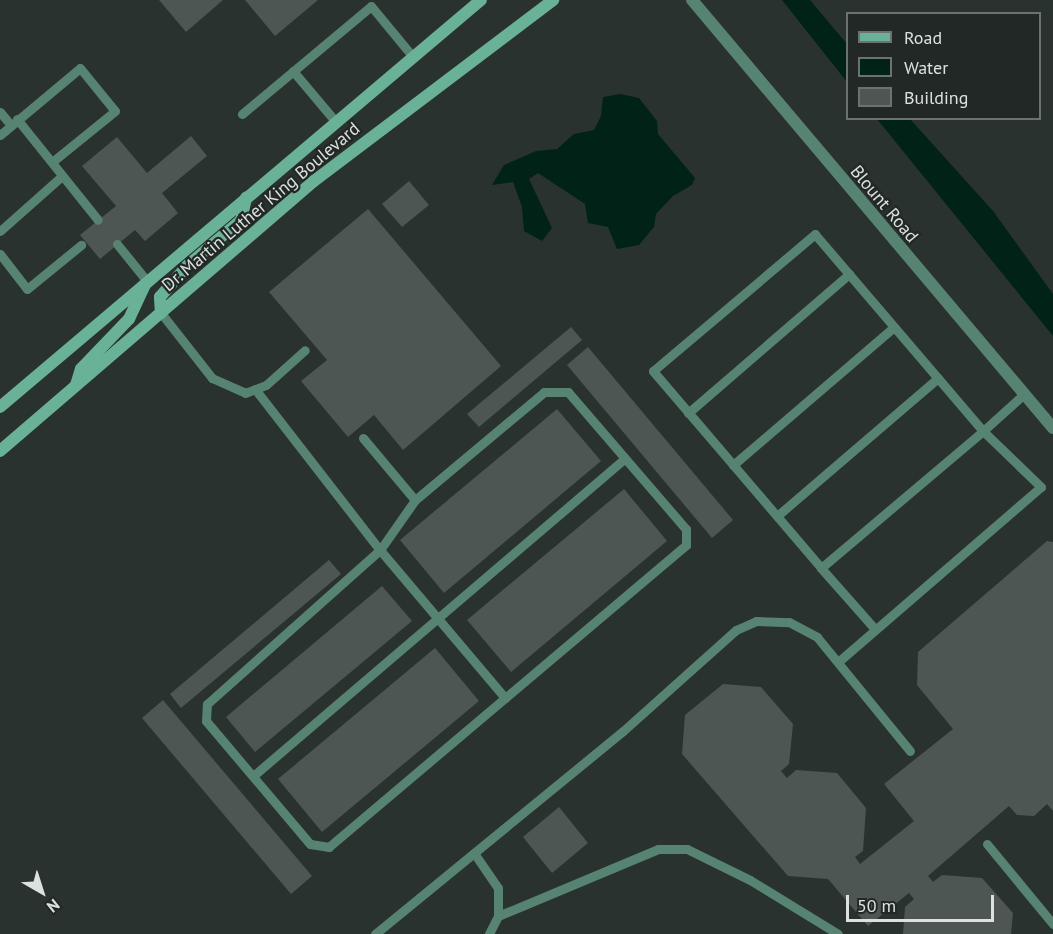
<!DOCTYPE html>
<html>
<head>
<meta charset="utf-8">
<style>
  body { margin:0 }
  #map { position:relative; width:1053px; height:934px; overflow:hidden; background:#2a322f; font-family:"PT Sans",sans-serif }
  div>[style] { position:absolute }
  .water>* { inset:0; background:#002217 }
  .building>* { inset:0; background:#4d5652 }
  .service>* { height:9px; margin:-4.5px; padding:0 4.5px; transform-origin:4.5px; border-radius:4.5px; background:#578372 }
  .tertiary>* { height:12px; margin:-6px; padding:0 6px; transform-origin:6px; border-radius:6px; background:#578372 }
  .secondary>* { height:12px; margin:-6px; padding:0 6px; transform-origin:6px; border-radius:6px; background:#6ab297 }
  span { translate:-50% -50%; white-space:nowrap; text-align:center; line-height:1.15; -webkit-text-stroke:4.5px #212825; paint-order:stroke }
  .street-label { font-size:18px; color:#dce1df }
  .legend { position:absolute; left:846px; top:12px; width:195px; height:108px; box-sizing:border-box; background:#212825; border:2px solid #6c726f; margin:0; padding:8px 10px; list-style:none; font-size:18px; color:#dce1df }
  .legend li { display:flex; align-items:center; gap:12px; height:30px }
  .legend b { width:30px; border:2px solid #6c726f }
  .north { position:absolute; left:12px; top:862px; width:60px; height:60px; -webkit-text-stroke:4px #212825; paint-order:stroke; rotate:141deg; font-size:16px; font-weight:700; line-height:24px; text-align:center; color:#dce1df }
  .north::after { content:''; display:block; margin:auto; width:21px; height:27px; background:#dce1df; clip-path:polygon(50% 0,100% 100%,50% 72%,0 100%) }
  .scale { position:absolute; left:846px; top:895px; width:148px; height:27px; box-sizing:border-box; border:3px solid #dce1df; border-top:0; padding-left:8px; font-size:18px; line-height:21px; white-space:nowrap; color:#dce1df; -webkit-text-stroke:4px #212825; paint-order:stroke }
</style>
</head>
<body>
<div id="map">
  <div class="water">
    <div style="clip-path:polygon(782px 0,810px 0,847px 44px,847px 82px)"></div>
    <div style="clip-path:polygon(620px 94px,639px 98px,657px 121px,658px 134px,695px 178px,692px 185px,673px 196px,656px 214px,654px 227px,639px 245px,617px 249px,608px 227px,588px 223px,585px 204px,538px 173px,529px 179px,552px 228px,542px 241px,524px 231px,522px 207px,513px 182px,492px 185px,504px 165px,536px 151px,557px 149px,574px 134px,594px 130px,601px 116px,603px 97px)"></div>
    <div style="clip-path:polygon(877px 119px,910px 119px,993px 211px,1053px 294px,1053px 336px)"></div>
  </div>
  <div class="building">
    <div style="clip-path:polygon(159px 0,223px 0,186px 32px)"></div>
    <div style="clip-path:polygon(245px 0,318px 0,275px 36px)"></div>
    <div style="clip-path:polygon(191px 136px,207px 156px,162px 193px,178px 213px,145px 241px,135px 230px,100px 259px,80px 235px,116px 206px,82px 166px,117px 137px,147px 173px)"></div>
    <div style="clip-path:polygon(409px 181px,429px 205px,402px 227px,382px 204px)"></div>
    <div style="clip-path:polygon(368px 209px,501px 366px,403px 450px,374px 415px,348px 437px,301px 381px,327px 360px,269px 292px)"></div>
    <div style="clip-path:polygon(571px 327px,582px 340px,479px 427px,467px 414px)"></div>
    <div style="clip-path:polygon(588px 347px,733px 520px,712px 538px,567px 365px)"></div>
    <div style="clip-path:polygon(557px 409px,601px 461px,444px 593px,400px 540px)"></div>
    <div style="clip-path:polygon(624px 489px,667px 541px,511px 672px,467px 620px)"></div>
    <div style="clip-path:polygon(1047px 541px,1053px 542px,1053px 811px,1047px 804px,1034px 816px,1017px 815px,1009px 806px,928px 876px,933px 882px,942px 875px,982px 878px,1013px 913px,1011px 934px,903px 934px,905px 907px,914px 899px,909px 893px,868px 926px,828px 879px,788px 876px,682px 754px,685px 715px,723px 684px,761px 687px,793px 724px,789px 764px,781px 771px,787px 778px,796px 770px,837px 773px,866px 808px,863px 851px,855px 857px,860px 864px,914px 821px,884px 784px,953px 729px,917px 685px,918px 652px)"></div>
    <div style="clip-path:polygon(329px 560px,341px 574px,181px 708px,170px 694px)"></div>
    <div style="clip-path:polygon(382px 586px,412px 621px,255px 752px,226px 717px)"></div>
    <div style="clip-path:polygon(435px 648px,479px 701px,322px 832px,278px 779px)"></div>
    <div style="clip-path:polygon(163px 700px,312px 876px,291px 894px,142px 718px)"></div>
    <div style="clip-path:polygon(559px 807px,588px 843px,552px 873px,523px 837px)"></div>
  </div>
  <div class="service">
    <div style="left:293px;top:71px;width:67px;rotate:49.9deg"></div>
    <div style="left:0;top:112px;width:17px;rotate:50deg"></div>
    <div style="left:242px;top:114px;width:168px;rotate:-39.9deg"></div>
    <div style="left:371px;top:6px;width:66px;rotate:50.5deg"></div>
    <div style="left:17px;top:119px;width:129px;rotate:51.3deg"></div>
    <div style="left:0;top:135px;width:104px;rotate:-39.9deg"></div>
    <div style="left:80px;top:68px;width:55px;rotate:50.9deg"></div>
    <div style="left:115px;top:111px;width:81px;rotate:141deg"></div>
    <div style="left:0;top:231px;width:83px;rotate:-41.6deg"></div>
    <div style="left:117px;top:244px;width:48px;rotate:51deg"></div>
    <div style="left:0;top:254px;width:44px;rotate:52.4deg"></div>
    <div style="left:27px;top:289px;width:70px;rotate:-39.2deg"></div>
    <div style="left:161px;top:313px;width:83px;rotate:51.9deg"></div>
    <div style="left:212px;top:378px;width:36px;rotate:24deg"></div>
    <div style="left:245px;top:393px;width:22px;rotate:-21deg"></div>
    <div style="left:266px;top:385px;width:52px;rotate:-41.9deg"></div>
    <div style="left:255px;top:389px;width:204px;rotate:52.2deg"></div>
    <div style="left:380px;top:550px;width:194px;rotate:49.8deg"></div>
    <div style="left:544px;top:392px;width:24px"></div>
    <div style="left:568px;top:392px;width:181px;rotate:49.3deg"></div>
    <div style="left:686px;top:529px;width:16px;rotate:90deg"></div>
    <div style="left:686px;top:545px;width:468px;rotate:139.8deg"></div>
    <div style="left:329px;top:847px;width:19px;rotate:-171deg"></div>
    <div style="left:310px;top:844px;width:161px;rotate:-130.2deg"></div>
    <div style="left:206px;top:721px;width:17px;rotate:-87deg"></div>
    <div style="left:207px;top:704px;width:232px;rotate:-41.7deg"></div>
    <div style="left:380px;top:550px;width:61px;rotate:-55deg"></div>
    <div style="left:415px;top:500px;width:168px;rotate:-39.9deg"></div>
    <div style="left:688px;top:413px;width:213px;rotate:-40.8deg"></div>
    <div style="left:363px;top:438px;width:81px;rotate:50deg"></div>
    <div style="left:733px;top:465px;width:212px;rotate:-40.6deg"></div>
    <div style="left:777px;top:516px;width:212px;rotate:-40.6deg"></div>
    <div style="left:821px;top:568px;width:81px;rotate:48.5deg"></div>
    <div style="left:838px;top:662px;width:268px;rotate:-40.8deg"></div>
    <div style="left:1041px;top:487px;width:81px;rotate:-136deg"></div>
    <div style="left:983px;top:431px;width:259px;rotate:-130.5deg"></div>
    <div style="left:815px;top:234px;width:212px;rotate:139.8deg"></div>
    <div style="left:653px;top:371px;width:259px;rotate:49.5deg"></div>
    <div style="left:821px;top:568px;width:212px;rotate:-40.2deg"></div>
    <div style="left:983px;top:431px;width:55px;rotate:-42.1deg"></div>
    <div style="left:253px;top:776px;width:489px;rotate:-40.5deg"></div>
    <div style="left:987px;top:844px;width:104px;rotate:50.5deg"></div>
    <div style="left:474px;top:853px;width:42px;rotate:55.6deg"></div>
    <div style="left:498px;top:888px;width:28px;rotate:90deg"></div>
    <div style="left:498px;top:916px;width:20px;rotate:117deg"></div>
    <div style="left:498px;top:916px;width:173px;rotate:-22.7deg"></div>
    <div style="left:658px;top:849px;width:29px"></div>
    <div style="left:687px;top:849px;width:70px;rotate:26.2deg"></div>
    <div style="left:750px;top:880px;width:103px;rotate:31.5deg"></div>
    <div style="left:375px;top:934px;width:320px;rotate:-39.3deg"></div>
    <div style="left:623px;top:731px;width:152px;rotate:-41.8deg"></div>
    <div style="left:736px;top:630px;width:22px;rotate:-24deg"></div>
    <div style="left:756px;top:621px;width:33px;rotate:2deg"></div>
    <div style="left:789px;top:622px;width:32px;rotate:28deg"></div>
    <div style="left:817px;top:637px;width:147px;rotate:50.8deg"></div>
  </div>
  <div class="tertiary">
    <div style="left:692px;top:0;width:560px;rotate:49.85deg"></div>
  </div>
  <div class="secondary">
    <div style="left:161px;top:313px;width:16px;rotate:-94deg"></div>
    <div style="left:160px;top:297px;width:41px;rotate:-48.9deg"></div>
    <div style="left:187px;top:266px;width:71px;rotate:-40.4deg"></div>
    <div style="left:241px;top:220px;width:23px;rotate:-77deg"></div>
    <div style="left:76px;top:385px;width:17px;rotate:-73deg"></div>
    <div style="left:81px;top:369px;width:69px;rotate:-46.2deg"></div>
    <div style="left:129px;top:319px;width:38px;rotate:-65deg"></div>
    <div style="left:0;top:407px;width:630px;rotate:-40.24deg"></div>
    <div style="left:0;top:451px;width:414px;rotate:-40.7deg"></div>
    <div style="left:314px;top:181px;width:300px;rotate:-37.1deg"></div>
  </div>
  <div class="street-label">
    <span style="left:884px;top:204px;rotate:50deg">Blount Road</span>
    <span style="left:261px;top:207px;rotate:-40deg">Dr. Martin Luther King Boulevard</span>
  </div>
  <ul class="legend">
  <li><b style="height:8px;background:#6ab297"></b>Road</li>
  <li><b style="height:16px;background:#002217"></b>Water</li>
  <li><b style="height:16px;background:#4d5652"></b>Building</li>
  </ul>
  <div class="north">N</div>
  <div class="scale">50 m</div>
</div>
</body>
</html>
